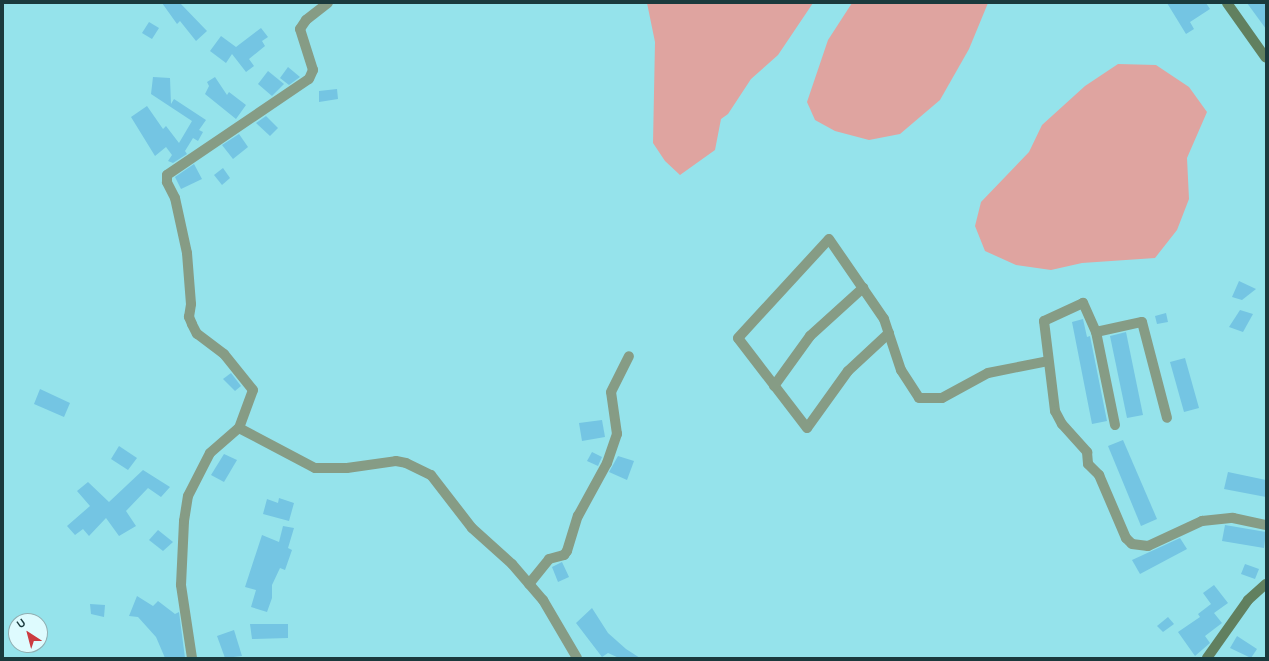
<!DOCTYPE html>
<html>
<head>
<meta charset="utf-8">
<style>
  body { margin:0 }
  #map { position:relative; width:1269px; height:661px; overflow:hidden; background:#95e3eb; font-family:Figtree,sans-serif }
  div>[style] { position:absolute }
  .green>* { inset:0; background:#dfa4a0 }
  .building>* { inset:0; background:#74c5e3 }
  .street>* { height:10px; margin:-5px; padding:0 5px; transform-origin:5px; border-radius:5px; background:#869c85 }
  .secondary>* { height:10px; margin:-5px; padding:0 5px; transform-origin:5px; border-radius:5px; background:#61805f }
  span { translate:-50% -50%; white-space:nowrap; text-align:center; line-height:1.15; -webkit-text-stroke:4px #defbfe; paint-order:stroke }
  .frame { position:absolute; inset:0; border:4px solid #1a3a3d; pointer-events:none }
  .north { position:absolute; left:8px; top:613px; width:40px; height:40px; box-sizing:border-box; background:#defbfe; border:1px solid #90aeb1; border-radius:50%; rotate:324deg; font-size:11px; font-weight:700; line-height:16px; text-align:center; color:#1a3a3d }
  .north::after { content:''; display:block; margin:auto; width:14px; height:18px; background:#cb3b40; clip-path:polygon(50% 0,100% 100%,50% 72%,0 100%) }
</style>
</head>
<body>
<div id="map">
  <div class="green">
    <div style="clip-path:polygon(647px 3px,813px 3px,778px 55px,751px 79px,728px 114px,721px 119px,715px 150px,680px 175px,665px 161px,653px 143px,655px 42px)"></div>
    <div style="clip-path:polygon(852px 3px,988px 3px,969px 49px,940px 100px,900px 134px,869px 140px,835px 131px,815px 120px,807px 102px,828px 40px)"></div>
    <div style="clip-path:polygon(1118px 64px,1156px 65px,1189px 87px,1207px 112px,1187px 158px,1189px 199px,1177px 230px,1155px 258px,1082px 263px,1051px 270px,1016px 265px,985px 251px,975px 226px,981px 202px,1029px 152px,1042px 125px,1085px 86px)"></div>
  </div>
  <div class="building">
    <div style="clip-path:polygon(162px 3px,180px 3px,207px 31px,196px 41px,180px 21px,177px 24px)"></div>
    <div style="clip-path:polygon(1167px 3px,1206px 3px,1210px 9px,1190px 22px,1194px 29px,1186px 34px)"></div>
    <div style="clip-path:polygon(1247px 3px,1266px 3px,1266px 29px)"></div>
    <div style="clip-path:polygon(149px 22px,159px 28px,152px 39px,142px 33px)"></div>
    <div style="clip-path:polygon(261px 28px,268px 37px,262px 41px,265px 46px,249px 59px,254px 66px,246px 72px,232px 54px,226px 63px,210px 51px,221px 36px,236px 47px)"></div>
    <div style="clip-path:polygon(288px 67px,300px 77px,289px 85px,280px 78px)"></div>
    <div style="clip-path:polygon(268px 71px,284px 84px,272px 96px,258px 84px)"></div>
    <div style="clip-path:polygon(153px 77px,170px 78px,171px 104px,174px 99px,206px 120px,199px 130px,203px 132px,198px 141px,193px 138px,185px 151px,187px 154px,173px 163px,168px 161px,172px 155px,166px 147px,155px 156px,131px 117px,147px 106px,163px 129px,166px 126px,179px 143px,192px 121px,151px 94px)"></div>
    <div style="clip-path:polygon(215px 77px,227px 95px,229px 92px,246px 105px,236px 119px,205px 94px,209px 86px,207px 82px)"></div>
    <div style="clip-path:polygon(337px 89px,338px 99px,319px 102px,319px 91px)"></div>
    <div style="clip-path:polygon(266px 116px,278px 128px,270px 136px,256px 123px)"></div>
    <div style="clip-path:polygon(239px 134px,248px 147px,233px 159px,222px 145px)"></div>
    <div style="clip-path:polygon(194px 164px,202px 179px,181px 189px,175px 177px)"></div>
    <div style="clip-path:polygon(223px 168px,230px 178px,222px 185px,214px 175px)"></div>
    <div style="clip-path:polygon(1239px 281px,1256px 289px,1242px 300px,1232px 297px)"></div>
    <div style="clip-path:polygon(1240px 310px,1253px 314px,1243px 332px,1229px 327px)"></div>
    <div style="clip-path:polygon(1166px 313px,1168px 322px,1157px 324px,1155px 316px)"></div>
    <div style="clip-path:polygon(1083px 319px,1087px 337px,1090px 336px,1107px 421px,1092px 424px,1072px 322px)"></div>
    <div style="clip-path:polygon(1126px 332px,1143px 415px,1127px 418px,1110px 336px)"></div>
    <div style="clip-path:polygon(1185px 358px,1199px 408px,1184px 412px,1170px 362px)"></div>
    <div style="clip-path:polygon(231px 373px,241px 386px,235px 391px,223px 379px)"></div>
    <div style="clip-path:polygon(40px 389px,70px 403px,64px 417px,34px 404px)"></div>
    <div style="clip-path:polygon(602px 420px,605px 437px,582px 441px,579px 423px)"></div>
    <div style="clip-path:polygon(1123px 440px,1157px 519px,1141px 526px,1108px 446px)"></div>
    <div style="clip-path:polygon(119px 446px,137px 458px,128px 470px,111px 459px)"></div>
    <div style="clip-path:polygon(592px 452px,602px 457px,598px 466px,587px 461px)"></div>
    <div style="clip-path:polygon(224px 454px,237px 460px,224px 482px,211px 475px)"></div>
    <div style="clip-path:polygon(618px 456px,634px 461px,627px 480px,609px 472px)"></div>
    <div style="clip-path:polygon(143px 470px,170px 487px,161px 497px,148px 488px,126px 511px,136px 526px,119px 536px,106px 518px,89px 536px,83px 529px,75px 535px,67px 526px,90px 506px,77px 491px,88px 482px,109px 502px)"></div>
    <div style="clip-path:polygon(1228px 472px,1266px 480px,1266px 497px,1224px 489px)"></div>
    <div style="clip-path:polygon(279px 498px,294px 503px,289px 521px,263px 514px,267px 499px,278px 503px)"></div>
    <div style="clip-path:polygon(1225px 525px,1266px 532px,1264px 548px,1222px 541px)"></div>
    <div style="clip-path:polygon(283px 526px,294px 528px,288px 548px,292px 550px,285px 570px,280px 568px,272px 585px,272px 598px,267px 612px,251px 607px,256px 590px,245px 587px,262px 535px,279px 542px)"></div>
    <div style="clip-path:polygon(158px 530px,173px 542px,163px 551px,149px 540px)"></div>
    <div style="clip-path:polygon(1180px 538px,1187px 549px,1140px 574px,1132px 560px)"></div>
    <div style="clip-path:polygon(562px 562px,569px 577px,558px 582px,552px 567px)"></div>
    <div style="clip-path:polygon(1245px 564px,1259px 569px,1255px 579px,1241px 574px)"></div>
    <div style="clip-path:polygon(1214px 585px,1228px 603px,1214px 613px,1222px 623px,1205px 636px,1210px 643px,1195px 656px,1178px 632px,1200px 617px,1198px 614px,1211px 604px,1203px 593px)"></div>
    <div style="clip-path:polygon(137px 596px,153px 606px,158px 601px,175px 614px,179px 612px,185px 658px,165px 658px,156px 637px,138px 617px,129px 616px)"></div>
    <div style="clip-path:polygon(90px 604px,105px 605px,104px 617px,91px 614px)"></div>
    <div style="clip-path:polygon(592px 608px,608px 633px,626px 649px,640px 658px,619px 658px,608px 653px,602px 657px,576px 623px)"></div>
    <div style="clip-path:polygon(1168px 617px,1174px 624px,1163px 632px,1157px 626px)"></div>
    <div style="clip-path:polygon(250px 624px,288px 624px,288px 638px,252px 639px)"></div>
    <div style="clip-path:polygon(234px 630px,242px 656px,225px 658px,217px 636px)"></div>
    <div style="clip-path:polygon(1237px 636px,1257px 649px,1251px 658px,1230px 648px)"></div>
  </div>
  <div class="street">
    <div style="left:1096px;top:332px;width:47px;rotate:-12.3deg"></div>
    <div style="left:1142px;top:322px;width:99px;rotate:75.4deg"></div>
    <div style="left:889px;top:333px;width:56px;rotate:137.2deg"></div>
    <div style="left:848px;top:371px;width:70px;rotate:125.7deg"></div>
    <div style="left:807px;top:428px;width:113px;rotate:-127.5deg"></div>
    <div style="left:738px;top:338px;width:134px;rotate:-47.4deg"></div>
    <div style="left:829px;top:239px;width:97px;rotate:55.5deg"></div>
    <div style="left:884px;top:319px;width:54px;rotate:71.6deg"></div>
    <div style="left:901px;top:370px;width:33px;rotate:57deg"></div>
    <div style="left:919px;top:398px;width:23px"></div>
    <div style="left:942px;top:398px;width:52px;rotate:-28.5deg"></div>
    <div style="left:988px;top:373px;width:61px;rotate:-11.3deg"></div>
    <div style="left:774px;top:386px;width:62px;rotate:-54.2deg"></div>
    <div style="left:810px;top:336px;width:72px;rotate:-42.2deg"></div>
    <div style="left:1115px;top:425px;width:95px;rotate:-101.5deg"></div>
    <div style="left:1096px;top:332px;width:32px;rotate:-114deg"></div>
    <div style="left:1083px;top:303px;width:43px;rotate:155.2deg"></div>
    <div style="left:1044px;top:321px;width:91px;rotate:83deg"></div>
    <div style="left:1055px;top:411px;width:15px;rotate:62deg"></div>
    <div style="left:1062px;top:424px;width:38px;rotate:48deg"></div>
    <div style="left:1087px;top:452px;width:12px;rotate:85deg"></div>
    <div style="left:1088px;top:464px;width:16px;rotate:45deg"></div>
    <div style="left:1099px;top:475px;width:69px;rotate:66.8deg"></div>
    <div style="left:1126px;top:538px;width:8px;rotate:45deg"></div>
    <div style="left:1132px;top:544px;width:16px;rotate:7deg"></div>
    <div style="left:1148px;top:546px;width:60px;rotate:-24.8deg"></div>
    <div style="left:1202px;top:521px;width:31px;rotate:-6deg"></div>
    <div style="left:1233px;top:518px;width:34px;rotate:12deg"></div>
    <div style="left:239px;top:428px;width:86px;rotate:27.8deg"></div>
    <div style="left:315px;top:468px;width:32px"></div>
    <div style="left:347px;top:468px;width:49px;rotate:-8.1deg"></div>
    <div style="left:396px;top:461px;width:10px;rotate:11deg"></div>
    <div style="left:406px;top:463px;width:28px;rotate:26deg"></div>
    <div style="left:431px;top:475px;width:67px;rotate:52.3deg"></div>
    <div style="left:472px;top:528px;width:54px;rotate:42deg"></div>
    <div style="left:512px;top:564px;width:48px;rotate:49.3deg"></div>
    <div style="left:543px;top:600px;width:67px;rotate:59.6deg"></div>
    <div style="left:529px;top:584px;width:32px;rotate:-51deg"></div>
    <div style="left:549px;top:559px;width:16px;rotate:-15deg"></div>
    <div style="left:564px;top:555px;width:5px;rotate:-53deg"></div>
    <div style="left:567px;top:551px;width:37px;rotate:-73deg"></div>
    <div style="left:578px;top:516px;width:60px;rotate:-61.3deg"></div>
    <div style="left:607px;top:463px;width:31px;rotate:-71deg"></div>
    <div style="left:617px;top:434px;width:42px;rotate:-98.1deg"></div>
    <div style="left:611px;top:392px;width:40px;rotate:-63.4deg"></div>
    <div style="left:192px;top:658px;width:74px;rotate:-98.6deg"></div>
    <div style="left:181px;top:585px;width:64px;rotate:-87.3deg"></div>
    <div style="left:184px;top:521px;width:25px;rotate:-81deg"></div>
    <div style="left:188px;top:496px;width:48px;rotate:-62.9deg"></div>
    <div style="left:210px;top:453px;width:38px;rotate:-41deg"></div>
    <div style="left:239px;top:428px;width:40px;rotate:-69.8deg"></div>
    <div style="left:253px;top:390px;width:46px;rotate:-128.9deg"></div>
    <div style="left:224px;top:354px;width:34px;rotate:-143deg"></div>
    <div style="left:197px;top:334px;width:11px;rotate:-117deg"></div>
    <div style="left:192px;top:324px;width:8px;rotate:-113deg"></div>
    <div style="left:189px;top:317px;width:13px;rotate:-81deg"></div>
    <div style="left:191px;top:304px;width:51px;rotate:-94.5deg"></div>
    <div style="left:187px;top:253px;width:56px;rotate:-102.3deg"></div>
    <div style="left:175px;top:198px;width:18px;rotate:-117deg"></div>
    <div style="left:167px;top:182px;width:7px;rotate:-90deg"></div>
    <div style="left:167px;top:175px;width:171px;rotate:-34.1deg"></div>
    <div style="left:309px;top:79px;width:10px;rotate:-66deg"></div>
    <div style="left:313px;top:70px;width:43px;rotate:-107.6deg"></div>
    <div style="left:300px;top:29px;width:11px;rotate:-56deg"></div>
    <div style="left:306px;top:20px;width:28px;rotate:-38deg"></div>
  </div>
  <div class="secondary">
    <div style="left:1227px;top:3px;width:67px;rotate:54.7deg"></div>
    <div style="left:1207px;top:658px;width:71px;rotate:-54.7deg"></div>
    <div style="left:1248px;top:600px;width:24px;rotate:-42deg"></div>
  </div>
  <div class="frame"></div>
  <div class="north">U</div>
</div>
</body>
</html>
